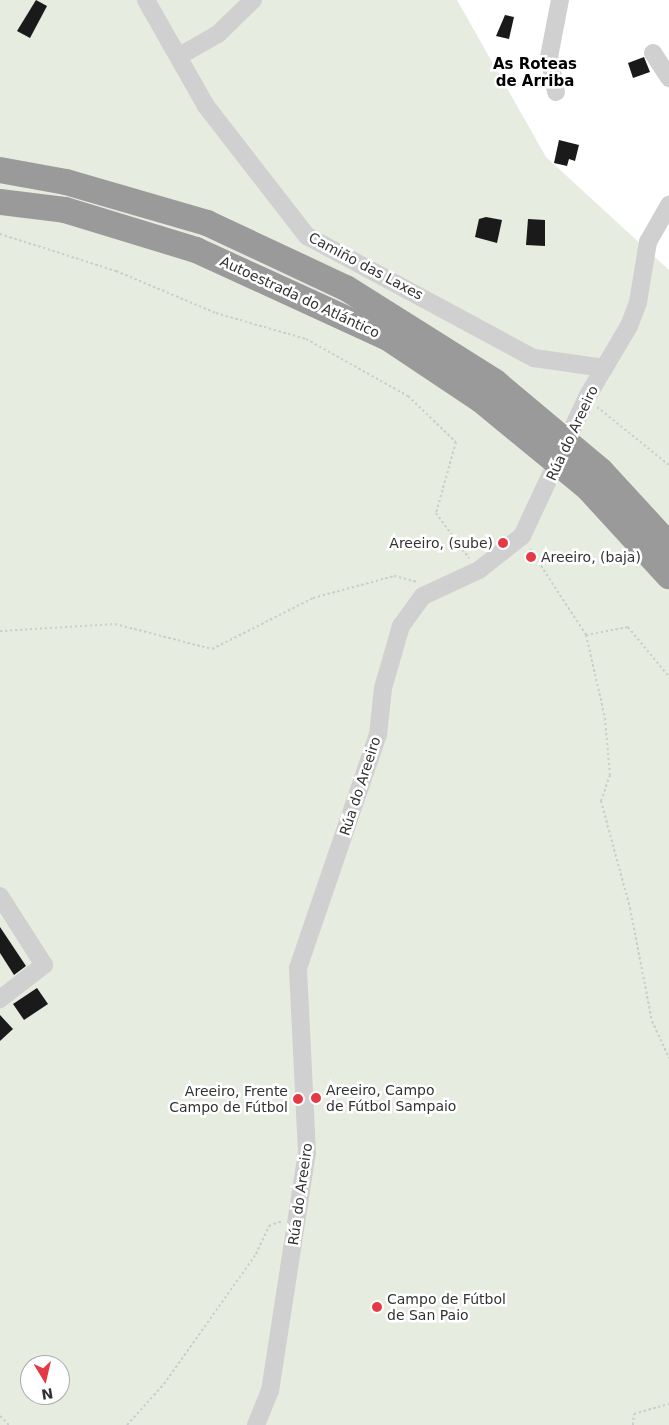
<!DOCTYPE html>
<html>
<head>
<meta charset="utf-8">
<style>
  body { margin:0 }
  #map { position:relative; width:669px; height:1425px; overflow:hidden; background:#fff; font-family:"DejaVu Sans",sans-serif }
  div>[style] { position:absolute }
  .green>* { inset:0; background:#e6ecdf }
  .building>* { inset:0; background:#1a1a1a }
  .path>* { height:2px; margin-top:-1px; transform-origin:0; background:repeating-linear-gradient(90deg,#cdcdcd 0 2.5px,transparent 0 5px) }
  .minor>* { height:18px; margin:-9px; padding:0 9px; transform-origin:9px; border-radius:9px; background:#d0d0d0 }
  .highway>* { height:26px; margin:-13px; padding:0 13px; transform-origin:13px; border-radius:13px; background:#9a9a9a }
  .dots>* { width:14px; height:14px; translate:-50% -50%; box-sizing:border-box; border:2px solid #fff; border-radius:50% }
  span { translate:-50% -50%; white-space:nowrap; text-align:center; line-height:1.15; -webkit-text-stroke:5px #fff; paint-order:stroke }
  .street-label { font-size:14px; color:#333 }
  .poi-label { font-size:14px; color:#333 }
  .right { translate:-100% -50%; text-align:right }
  .left { translate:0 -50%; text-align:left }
  .neighbourhood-label { font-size:15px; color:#000; font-weight:700 }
  .north { position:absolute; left:20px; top:1355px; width:50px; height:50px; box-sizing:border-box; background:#fff; border:1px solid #adadad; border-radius:50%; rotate:171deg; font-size:14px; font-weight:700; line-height:20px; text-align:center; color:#333 }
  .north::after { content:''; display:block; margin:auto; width:18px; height:22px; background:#e63946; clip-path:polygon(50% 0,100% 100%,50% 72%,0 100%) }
</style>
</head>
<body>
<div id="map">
  <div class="green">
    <div style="clip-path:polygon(evenodd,0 0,457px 0,546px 157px,669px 270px,669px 1425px,0 1425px,0 0,30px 1365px,60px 1365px,60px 1395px,30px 1395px,30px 1365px)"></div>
  </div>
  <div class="building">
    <div style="clip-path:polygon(36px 0,47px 6px,30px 38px,17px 31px)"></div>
    <div style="clip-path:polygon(505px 15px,514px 17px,509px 39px,496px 36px)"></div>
    <div style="clip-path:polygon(644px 57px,650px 72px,633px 78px,628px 63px)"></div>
    <div style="clip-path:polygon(559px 140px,579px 145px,575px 161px,569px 159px,567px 166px,554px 163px)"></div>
    <div style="clip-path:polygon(486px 217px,502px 220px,497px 243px,475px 237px,479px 219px)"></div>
    <div style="clip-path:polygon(528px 219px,545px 220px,545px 246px,526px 245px)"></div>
    <div style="clip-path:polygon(0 927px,26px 966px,14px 975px,0 953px)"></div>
    <div style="clip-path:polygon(37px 988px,48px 1004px,24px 1020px,13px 1004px)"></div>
    <div style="clip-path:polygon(0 1015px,13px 1029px,0 1041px)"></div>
  </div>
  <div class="path">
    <div style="left:0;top:234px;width:122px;rotate:17.7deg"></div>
    <div style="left:116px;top:271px;width:108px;rotate:22.8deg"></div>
    <div style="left:216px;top:313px;width:94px;rotate:16.1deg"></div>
    <div style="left:306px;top:339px;width:117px;rotate:29.2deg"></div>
    <div style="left:408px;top:396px;width:66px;rotate:43.8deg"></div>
    <div style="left:456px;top:442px;width:74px;rotate:105.7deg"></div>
    <div style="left:436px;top:513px;width:56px;rotate:53.7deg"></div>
    <div style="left:597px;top:407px;width:92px;rotate:38.9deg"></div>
    <div style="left:530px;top:549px;width:103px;rotate:56.9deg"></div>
    <div style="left:586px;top:635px;width:43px;rotate:-10.8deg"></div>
    <div style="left:628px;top:627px;width:65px;rotate:50.6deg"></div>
    <div style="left:0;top:631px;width:115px;rotate:-3.5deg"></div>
    <div style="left:115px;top:624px;width:100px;rotate:14.5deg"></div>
    <div style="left:212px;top:649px;width:113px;rotate:-26.8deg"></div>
    <div style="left:313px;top:598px;width:84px;rotate:-15.2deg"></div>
    <div style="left:394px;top:576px;width:25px;rotate:14deg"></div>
    <div style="left:586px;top:635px;width:85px;rotate:77.1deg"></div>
    <div style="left:605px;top:718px;width:57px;rotate:85deg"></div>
    <div style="left:610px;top:775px;width:28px;rotate:109deg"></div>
    <div style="left:601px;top:801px;width:111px;rotate:74.8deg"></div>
    <div style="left:630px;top:908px;width:115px;rotate:79deg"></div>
    <div style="left:652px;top:1021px;width:41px;rotate:65.3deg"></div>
    <div style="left:0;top:1416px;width:13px;rotate:45deg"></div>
    <div style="left:127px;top:1425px;width:55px;rotate:-47.9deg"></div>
    <div style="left:164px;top:1384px;width:159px;rotate:-54.7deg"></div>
    <div style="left:256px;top:1254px;width:31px;rotate:-65deg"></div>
    <div style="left:269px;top:1226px;width:14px;rotate:-21deg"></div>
    <div style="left:633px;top:1425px;width:11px;rotate:-85deg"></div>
    <div style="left:634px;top:1414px;width:36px;rotate:-16deg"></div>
  </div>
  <div class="minor">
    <div style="left:146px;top:0;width:122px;rotate:60.5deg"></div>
    <div style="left:206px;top:106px;width:165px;rotate:52.2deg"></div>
    <div style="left:307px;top:236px;width:258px;rotate:28.3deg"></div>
    <div style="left:534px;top:358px;width:71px;rotate:8.1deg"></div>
    <div style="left:653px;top:53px;width:30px;rotate:57deg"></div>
    <div style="left:181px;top:55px;width:43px;rotate:-29.6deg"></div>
    <div style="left:218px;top:34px;width:49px;rotate:-44.2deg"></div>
    <div style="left:556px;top:92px;width:36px;rotate:-101deg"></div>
    <div style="left:549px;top:57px;width:58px;rotate:-79.1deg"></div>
    <div style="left:0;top:896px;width:82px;rotate:57.5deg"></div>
    <div style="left:44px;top:965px;width:56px;rotate:142.3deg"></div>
    <div style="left:256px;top:1425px;width:37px;rotate:-68deg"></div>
    <div style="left:270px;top:1391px;width:241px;rotate:-81.2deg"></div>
    <div style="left:307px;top:1153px;width:185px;rotate:-92.8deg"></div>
    <div style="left:298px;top:968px;width:246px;rotate:-71.1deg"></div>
    <div style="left:378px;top:735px;width:47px;rotate:-83.9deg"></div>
    <div style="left:383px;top:688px;width:65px;rotate:-73.8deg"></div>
    <div style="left:401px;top:626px;width:37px;rotate:-54deg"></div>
    <div style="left:423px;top:596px;width:62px;rotate:-24.9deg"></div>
    <div style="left:479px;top:570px;width:55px;rotate:-38.3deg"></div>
    <div style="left:522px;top:536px;width:153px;rotate:-64.9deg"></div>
    <div style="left:587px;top:397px;width:82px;rotate:-59.4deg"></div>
    <div style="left:629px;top:326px;width:26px;rotate:-69deg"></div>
    <div style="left:638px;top:302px;width:61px;rotate:-80.5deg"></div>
    <div style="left:648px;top:242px;width:43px;rotate:-60.4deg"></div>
  </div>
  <div class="highway">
    <div style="left:0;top:170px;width:67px;rotate:10.3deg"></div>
    <div style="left:66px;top:182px;width:147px;rotate:16.2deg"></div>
    <div style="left:207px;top:223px;width:153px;rotate:25.1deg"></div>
    <div style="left:346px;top:288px;width:176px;rotate:32.2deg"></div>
    <div style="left:495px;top:382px;width:138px;rotate:40deg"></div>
    <div style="left:601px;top:471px;width:100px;rotate:47.4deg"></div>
    <div style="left:0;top:202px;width:65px;rotate:7deg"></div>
    <div style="left:65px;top:210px;width:137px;rotate:17deg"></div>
    <div style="left:196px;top:250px;width:211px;rotate:24.6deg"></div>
    <div style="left:388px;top:338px;width:112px;rotate:33.7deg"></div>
    <div style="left:481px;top:400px;width:139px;rotate:39.4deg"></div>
    <div style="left:588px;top:488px;width:120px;rotate:47.4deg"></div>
  </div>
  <div class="dots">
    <div style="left:503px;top:543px;background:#e63946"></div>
    <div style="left:531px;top:557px;background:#e63946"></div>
    <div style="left:316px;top:1098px;background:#e63946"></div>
    <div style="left:298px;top:1099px;background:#e63946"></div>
    <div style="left:377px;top:1307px;background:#e63946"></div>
  </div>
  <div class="street-label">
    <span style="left:366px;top:266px;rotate:28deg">Camiño das Laxes</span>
    <span style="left:300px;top:297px;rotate:25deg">Autoestrada do Atlántico</span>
    <span style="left:572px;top:433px;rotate:-65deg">Rúa do Areeiro</span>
    <span style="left:360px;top:786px;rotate:-72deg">Rúa do Areeiro</span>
    <span style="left:300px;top:1194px;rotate:-82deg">Rúa do Areeiro</span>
  </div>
  <div class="poi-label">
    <span class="right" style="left:493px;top:543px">Areeiro, (sube)</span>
    <span class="left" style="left:541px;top:557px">Areeiro, (baja)</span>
    <span class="left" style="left:326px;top:1098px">Areeiro, Campo<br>de Fútbol Sampaio</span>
    <span class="right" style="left:288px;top:1099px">Areeiro, Frente<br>Campo de Fútbol</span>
    <span class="left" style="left:387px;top:1307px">Campo de Fútbol<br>de San Paio</span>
  </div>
  <div class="neighbourhood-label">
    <span style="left:535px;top:73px">As Roteas<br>de Arriba</span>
  </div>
  <div class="north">N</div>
</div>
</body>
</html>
